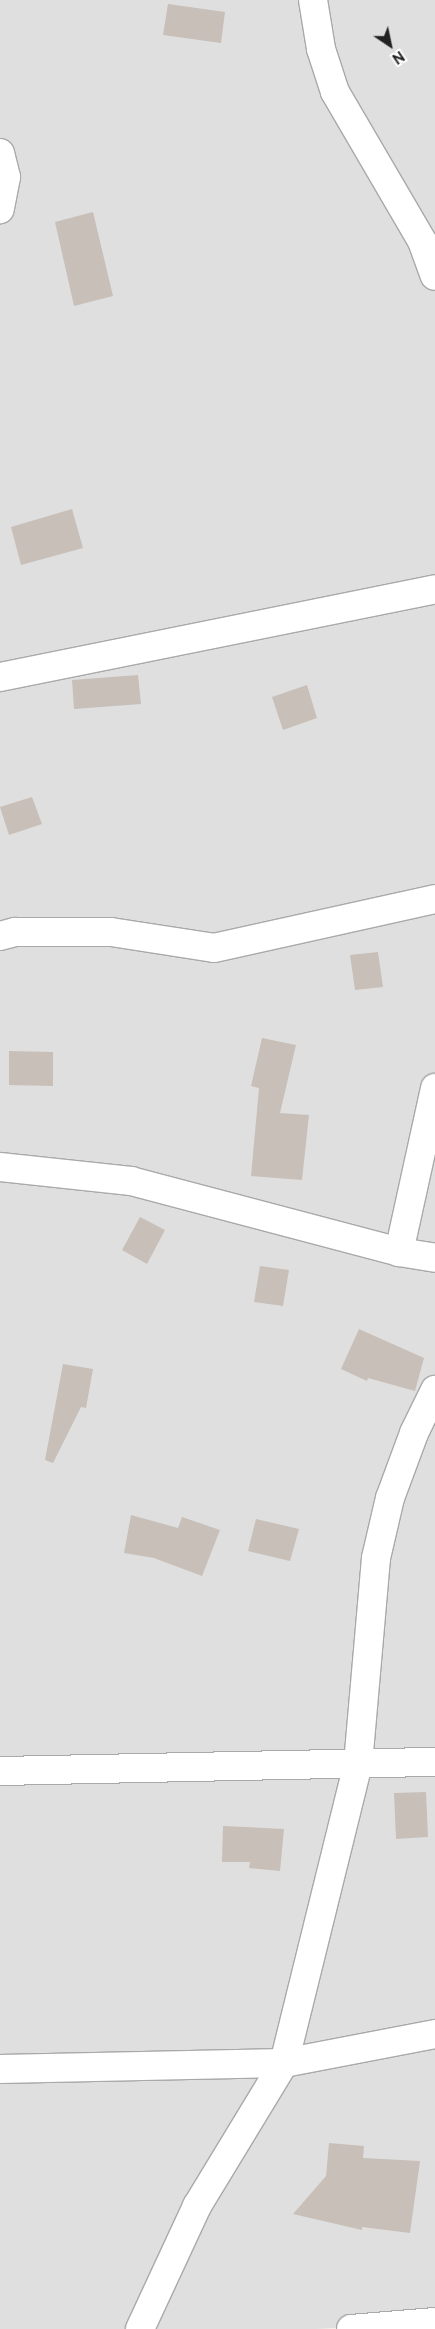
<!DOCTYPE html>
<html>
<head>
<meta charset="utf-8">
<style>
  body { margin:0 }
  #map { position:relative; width:435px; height:2329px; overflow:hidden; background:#f2efe9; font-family:Raleway,sans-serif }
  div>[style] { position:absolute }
  .residential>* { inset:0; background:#e0dfdf }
  .building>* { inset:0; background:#c7bfb8 }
  .roads { filter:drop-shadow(1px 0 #a9a9a9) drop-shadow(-1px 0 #a9a9a9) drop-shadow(0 1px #a9a9a9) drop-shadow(0 -1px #a9a9a9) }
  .minor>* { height:28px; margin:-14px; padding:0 14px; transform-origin:14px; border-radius:14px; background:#fff }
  span { translate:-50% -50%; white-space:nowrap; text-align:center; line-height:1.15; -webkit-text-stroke:4px #fff; paint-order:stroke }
  .north { position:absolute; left:365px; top:20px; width:50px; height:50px; -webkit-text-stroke:4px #fff; paint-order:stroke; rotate:146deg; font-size:14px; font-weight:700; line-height:20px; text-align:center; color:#222 }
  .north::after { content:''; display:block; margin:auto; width:18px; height:22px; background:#222; clip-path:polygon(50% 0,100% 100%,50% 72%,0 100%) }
</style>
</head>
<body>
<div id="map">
  <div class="residential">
    <div style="clip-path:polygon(0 0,435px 0,435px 2321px,317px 2329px,0 2329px)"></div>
  </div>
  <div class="building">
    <div style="clip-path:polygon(168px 4px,225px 12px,221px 43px,163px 35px)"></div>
    <div style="clip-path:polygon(93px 212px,113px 296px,74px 306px,55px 222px)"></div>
    <div style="clip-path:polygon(72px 509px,83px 548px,21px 565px,11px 527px)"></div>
    <div style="clip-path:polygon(138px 675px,141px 704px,74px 709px,72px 680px)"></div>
    <div style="clip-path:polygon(307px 685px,317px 718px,283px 730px,272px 697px)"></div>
    <div style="clip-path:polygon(32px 797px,42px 824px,9px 835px,0 807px)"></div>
    <div style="clip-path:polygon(378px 952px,383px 987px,355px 990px,350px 955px)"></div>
    <div style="clip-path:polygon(262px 1038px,296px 1045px,280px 1113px,309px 1115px,302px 1180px,251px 1176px,259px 1088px,251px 1086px)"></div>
    <div style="clip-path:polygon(9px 1051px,53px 1052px,53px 1086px,9px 1085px)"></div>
    <div style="clip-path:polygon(140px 1217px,165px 1230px,147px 1264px,122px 1250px)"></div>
    <div style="clip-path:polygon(260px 1266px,289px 1270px,283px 1306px,254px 1302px)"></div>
    <div style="clip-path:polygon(359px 1329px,424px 1358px,415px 1391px,368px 1378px,367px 1381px,341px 1369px)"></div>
    <div style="clip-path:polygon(63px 1364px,93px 1369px,86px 1408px,81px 1407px,53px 1463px,45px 1460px)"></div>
    <div style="clip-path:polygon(131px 1515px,178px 1528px,182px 1517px,220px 1530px,202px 1576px,154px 1558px,124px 1553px)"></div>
    <div style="clip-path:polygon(256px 1519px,299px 1529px,290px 1561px,248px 1551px)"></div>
    <div style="clip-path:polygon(426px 1792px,428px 1837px,396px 1839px,394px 1793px)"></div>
    <div style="clip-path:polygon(223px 1826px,284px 1829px,280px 1871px,249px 1868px,250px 1862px,222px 1862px)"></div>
    <div style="clip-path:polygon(329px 2143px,364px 2146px,363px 2158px,420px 2161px,410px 2233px,362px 2227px,362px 2230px,293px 2214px,326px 2176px)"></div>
  </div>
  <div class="roads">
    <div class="minor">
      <div style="left:313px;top:0;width:50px;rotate:80.7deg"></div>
      <div style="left:321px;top:49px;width:45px;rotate:72deg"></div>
      <div style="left:335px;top:92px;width:173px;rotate:59.7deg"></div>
      <div style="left:422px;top:241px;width:37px;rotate:70deg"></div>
      <div style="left:0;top:153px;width:25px;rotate:76deg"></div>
      <div style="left:6px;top:177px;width:33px;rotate:101deg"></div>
      <div style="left:0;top:677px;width:444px;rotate:-11.4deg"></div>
      <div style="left:0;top:936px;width:16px;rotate:-15deg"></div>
      <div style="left:15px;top:932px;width:96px"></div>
      <div style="left:111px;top:932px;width:104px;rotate:8.8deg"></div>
      <div style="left:214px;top:948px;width:226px;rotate:-12.5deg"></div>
      <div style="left:0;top:1167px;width:132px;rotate:6.1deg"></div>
      <div style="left:131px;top:1181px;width:277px;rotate:14.8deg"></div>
      <div style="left:399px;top:1252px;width:36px;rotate:9deg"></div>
      <div style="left:399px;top:1252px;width:168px;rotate:-77.6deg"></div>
      <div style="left:0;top:1771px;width:435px;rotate:-1.2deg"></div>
      <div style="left:0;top:2069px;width:284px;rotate:-1.2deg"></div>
      <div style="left:284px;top:2063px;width:154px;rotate:-10.9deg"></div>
      <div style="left:140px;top:2329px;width:136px;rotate:-65.1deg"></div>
      <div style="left:197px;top:2206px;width:167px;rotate:-58.7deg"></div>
      <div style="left:284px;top:2063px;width:308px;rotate:-76.1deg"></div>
      <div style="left:358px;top:1764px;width:207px;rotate:-85deg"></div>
      <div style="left:376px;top:1558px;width:62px;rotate:-76.9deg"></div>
      <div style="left:390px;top:1498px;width:69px;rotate:-69.7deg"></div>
      <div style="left:414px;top:1433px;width:48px;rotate:-64deg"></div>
      <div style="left:351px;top:2329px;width:84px;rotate:-4.8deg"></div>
    </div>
  </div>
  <div class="north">N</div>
</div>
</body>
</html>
